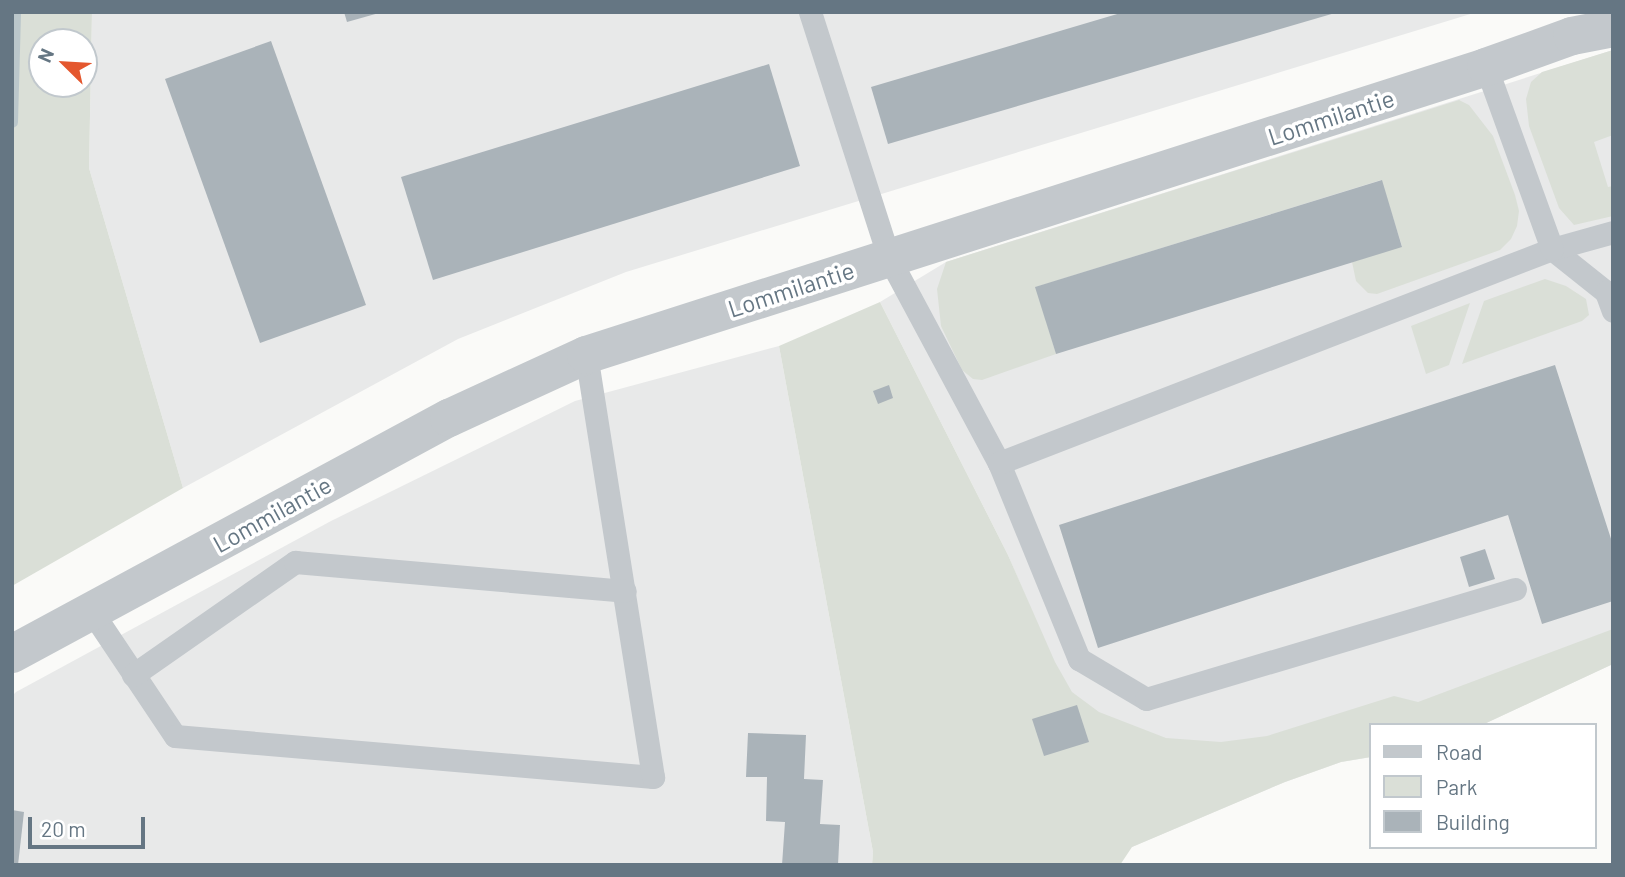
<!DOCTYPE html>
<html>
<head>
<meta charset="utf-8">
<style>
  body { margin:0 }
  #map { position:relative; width:1625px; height:877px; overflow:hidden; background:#fafaf8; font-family:Barlow,sans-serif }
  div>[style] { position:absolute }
  .built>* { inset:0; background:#e8e9e9 }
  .green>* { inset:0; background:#dadfd7 }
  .stream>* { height:12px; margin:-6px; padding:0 6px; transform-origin:6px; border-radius:6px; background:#bbc7cb }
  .building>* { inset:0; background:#aab3b9 }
  .service>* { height:23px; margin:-11.5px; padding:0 11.5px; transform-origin:11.5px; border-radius:11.5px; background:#c3c8cc }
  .minor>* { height:38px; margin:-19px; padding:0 19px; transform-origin:19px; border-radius:19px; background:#c3c8cc }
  span { translate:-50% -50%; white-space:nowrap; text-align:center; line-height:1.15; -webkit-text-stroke:7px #fff; paint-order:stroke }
  .street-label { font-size:24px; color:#657683 }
  .frame { position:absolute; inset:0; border:14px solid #657683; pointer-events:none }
  .legend { position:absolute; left:1369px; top:723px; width:228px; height:126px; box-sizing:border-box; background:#fff; border:2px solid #c1c8cd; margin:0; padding:9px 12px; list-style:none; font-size:21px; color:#657683 }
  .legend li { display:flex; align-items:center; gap:14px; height:35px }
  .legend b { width:35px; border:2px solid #c1c8cd }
  .north { position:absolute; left:28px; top:28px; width:70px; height:70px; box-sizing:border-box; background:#fff; border:2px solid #c1c8cd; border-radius:50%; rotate:294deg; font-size:19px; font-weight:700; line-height:28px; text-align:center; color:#657683 }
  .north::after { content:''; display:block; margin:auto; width:24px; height:32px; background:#e4572e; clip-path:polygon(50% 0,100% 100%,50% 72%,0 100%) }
  .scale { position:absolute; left:28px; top:817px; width:117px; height:32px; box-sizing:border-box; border:4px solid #657683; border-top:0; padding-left:9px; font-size:21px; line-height:24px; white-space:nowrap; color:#657683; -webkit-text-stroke:5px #fff; paint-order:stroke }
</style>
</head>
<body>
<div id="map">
  <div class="built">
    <div style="clip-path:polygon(92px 12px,1477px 12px,626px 272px,458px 339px,183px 488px,89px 168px)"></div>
    <div style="clip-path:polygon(1613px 50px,1613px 664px,1482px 725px,1371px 725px,1371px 757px,1341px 762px,1285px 782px,1132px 847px,1008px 555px,880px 302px,946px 262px)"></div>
    <div style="clip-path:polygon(779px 346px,873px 852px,872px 865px,12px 865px,12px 696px,16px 692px,331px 521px,575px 401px)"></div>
  </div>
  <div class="green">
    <div style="clip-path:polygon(evenodd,12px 12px,92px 12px,89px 168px,183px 488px,12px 586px,12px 12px,84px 42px,84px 84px,42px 84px,42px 42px,84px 42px)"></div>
    <div style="clip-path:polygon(1613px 50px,1613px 135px,1594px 142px,1608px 187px,1613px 186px,1613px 216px,1574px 225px,1559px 208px,1529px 126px,1526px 99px,1531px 82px,1542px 72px)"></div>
    <div style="clip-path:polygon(1459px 100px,1469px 105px,1493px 136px,1515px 195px,1519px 211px,1517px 226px,1511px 239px,1500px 250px,1377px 294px,1368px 293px,1356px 281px,1352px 262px,1402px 246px,1381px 180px,1036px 287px,1056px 354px,982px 380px,973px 379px,962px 370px,941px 326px,937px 289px,946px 262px)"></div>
    <div style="clip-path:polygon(1545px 279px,1566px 286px,1586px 299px,1589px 315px,1582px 321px,1462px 364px,1484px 301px)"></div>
    <div style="clip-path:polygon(880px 302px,1008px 555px,1055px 662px,1072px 692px,1099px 712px,1166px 738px,1221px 742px,1267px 736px,1394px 696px,1418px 702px,1613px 629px,1613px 664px,1482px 725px,1371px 725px,1371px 757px,1341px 762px,1285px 782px,1132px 847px,1120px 865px,872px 865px,873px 852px,779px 346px)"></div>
    <div style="clip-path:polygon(1470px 303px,1449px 365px,1426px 374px,1411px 326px)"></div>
  </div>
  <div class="stream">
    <div style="left:12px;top:122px;width:110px;rotate:-88.4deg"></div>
  </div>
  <div class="building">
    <div style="clip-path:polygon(344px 12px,379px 12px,379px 13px,347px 22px)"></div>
    <div style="clip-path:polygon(1124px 12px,1335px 13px,888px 144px,871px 87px)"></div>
    <div style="clip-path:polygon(271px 41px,366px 305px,260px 343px,165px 79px)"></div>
    <div style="clip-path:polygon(769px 64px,800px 166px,433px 280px,401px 177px)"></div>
    <div style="clip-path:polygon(1382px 180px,1402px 247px,1056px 354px,1035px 287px)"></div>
    <div style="clip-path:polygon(1555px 365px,1613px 545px,1613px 601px,1542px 624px,1508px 515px,1098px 648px,1059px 525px)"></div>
    <div style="clip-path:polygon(889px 385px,893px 398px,878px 404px,873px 391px)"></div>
    <div style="clip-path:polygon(1485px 549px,1495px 579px,1469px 587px,1460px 557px)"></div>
    <div style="clip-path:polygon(1077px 705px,1089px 742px,1044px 756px,1032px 719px)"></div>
    <div style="clip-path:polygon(748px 733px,806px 735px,804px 779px,823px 780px,820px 824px,840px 825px,838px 865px,782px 865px,785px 822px,766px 821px,767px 777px,746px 777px)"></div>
    <div style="clip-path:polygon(12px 810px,24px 812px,18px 865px,12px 865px)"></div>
  </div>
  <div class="service">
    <div style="left:810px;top:12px;width:258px;rotate:72.2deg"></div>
    <div style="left:889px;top:258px;width:233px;rotate:61.8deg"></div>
    <div style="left:999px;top:463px;width:212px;rotate:67.8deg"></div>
    <div style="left:1079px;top:659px;width:78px;rotate:30.8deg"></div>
    <div style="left:1146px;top:699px;width:385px;rotate:-16.6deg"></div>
    <div style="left:1552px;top:249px;width:69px;rotate:38.5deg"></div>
    <div style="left:1606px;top:292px;width:20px;rotate:70deg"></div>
    <div style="left:1552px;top:249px;width:63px;rotate:-15.6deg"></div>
    <div style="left:999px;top:463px;width:593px;rotate:-21.16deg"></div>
    <div style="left:1552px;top:249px;width:194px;rotate:-109.9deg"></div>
    <div style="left:92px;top:612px;width:149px;rotate:56.2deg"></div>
    <div style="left:175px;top:736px;width:480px;rotate:4.9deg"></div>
    <div style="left:653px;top:777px;width:427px;rotate:-99deg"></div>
    <div style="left:133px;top:675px;width:198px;rotate:-34.9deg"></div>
    <div style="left:295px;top:562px;width:331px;rotate:5deg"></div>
  </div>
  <div class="minor">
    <div style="left:12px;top:654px;width:497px;rotate:-28.4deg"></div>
    <div style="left:449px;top:418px;width:151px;rotate:-24.7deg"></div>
    <div style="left:586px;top:355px;width:945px;rotate:-17.74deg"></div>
    <div style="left:1486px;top:67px;width:91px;rotate:-19.8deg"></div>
    <div style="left:1572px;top:36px;width:42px;rotate:-11deg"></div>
  </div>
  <div class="street-label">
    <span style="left:1331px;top:117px;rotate:-18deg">Lommilantie</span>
    <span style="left:791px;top:289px;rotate:-18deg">Lommilantie</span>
    <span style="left:272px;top:514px;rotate:-29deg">Lommilantie</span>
  </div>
  <div class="frame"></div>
  <ul class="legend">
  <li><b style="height:9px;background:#c3c8cc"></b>Road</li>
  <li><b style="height:19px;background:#dadfd7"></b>Park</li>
  <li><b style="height:19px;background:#aab3b9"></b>Building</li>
  </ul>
  <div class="north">N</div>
  <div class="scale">20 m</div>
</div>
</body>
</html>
